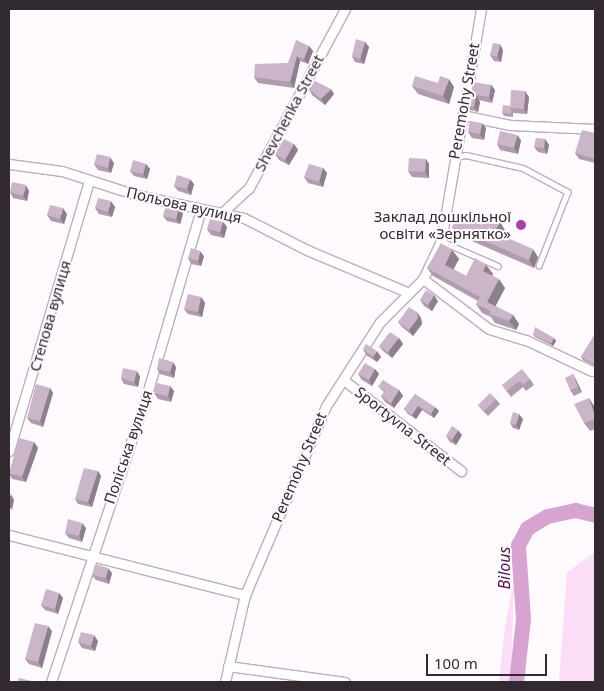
<!DOCTYPE html>
<html>
<head>
<meta charset="utf-8">
<style>
  body { margin:0 }
  #map { position:relative; width:604px; height:691px; overflow:hidden; background:#fefafe; font-family:"Noto Sans",sans-serif }
  div>[style] { position:absolute }
  .green>* { inset:0; background:#fbddf8 }
  .river>* { height:15px; margin:-7.5px; padding:0 7.5px; transform-origin:7.5px; border-radius:7.5px; background:#d7a4d2 }
  .roads { filter:drop-shadow(1px 0 #c2abbf) drop-shadow(-1px 0 #c2abbf) drop-shadow(0 1px #c2abbf) drop-shadow(0 -1px #c2abbf) }
  .lane>* { height:4.5px; margin:-2.25px; padding:0 2.25px; transform-origin:2.25px; border-radius:2.25px; background:#fff }
  .street>* { height:9px; margin:-4.5px; padding:0 4.5px; transform-origin:4.5px; border-radius:4.5px; background:#fff }
  .wall>* { inset:0; background:#af9cad }
  .shaded-wall>* { inset:0; background:#8e7f8d }
  .building>* { inset:0; background:#cbb5c9 }
  .dots>* { width:14px; height:14px; translate:-50% -50%; box-sizing:border-box; border:2px solid #fefafe; border-radius:50% }
  span { translate:-50% -50%; white-space:nowrap; text-align:center; line-height:1.15; -webkit-text-stroke:4px #fefafe; paint-order:stroke }
  .street-label { font-size:15px; color:#322931 }
  .poi-label { font-size:15px; color:#322931 }
  .right { translate:-100% -50%; text-align:right }
  .water-label { font-size:16px; color:#4f134c; font-style:italic }
  .frame { position:absolute; inset:0; border:10px solid #322931; pointer-events:none }
  .scale { position:absolute; left:426px; top:654px; width:121px; height:22px; box-sizing:border-box; border:2px solid #322931; border-top:0; padding-left:6px; font-size:15px; line-height:18px; white-space:nowrap; color:#322931; -webkit-text-stroke:4px #fefafe; paint-order:stroke }
</style>
</head>
<body>
<div id="map">
  <div class="green">
    <div style="clip-path:polygon(595px 552px,595px 682px,559px 682px,567px 572px)"></div>
    <div style="clip-path:polygon(514px 579px,511px 682px,499px 682px,505px 627px)"></div>
  </div>
  <div class="river">
    <div style="left:516px;top:682px;width:63px;rotate:-83.7deg"></div>
    <div style="left:523px;top:619px;width:74px;rotate:-93.9deg"></div>
    <div style="left:518px;top:545px;width:19px;rotate:-62deg"></div>
    <div style="left:527px;top:528px;width:23px;rotate:-31deg"></div>
    <div style="left:547px;top:516px;width:29px;rotate:-12deg"></div>
    <div style="left:575px;top:510px;width:21px;rotate:14deg"></div>
  </div>
  <div class="roads">
    <div class="lane">
      <div style="left:455px;top:157px;width:11px;rotate:-10deg"></div>
      <div style="left:466px;top:155px;width:58px;rotate:12.8deg"></div>
      <div style="left:523px;top:168px;width:51px;rotate:28.1deg"></div>
      <div style="left:568px;top:192px;width:79px;rotate:111.4deg"></div>
      <div style="left:441px;top:241px;width:62px;rotate:23.7deg"></div>
    </div>
    <div class="street">
      <div style="left:462px;top:115px;width:49px;rotate:11.8deg"></div>
      <div style="left:510px;top:125px;width:85px;rotate:2.7deg"></div>
      <div style="left:9px;top:164px;width:53px;rotate:7.5deg"></div>
      <div style="left:62px;top:171px;width:75px;rotate:17.9deg"></div>
      <div style="left:133px;top:194px;width:114px;rotate:12.2deg"></div>
      <div style="left:244px;top:218px;width:71px;rotate:26.9deg"></div>
      <div style="left:307px;top:250px;width:108px;rotate:22.8deg"></div>
      <div style="left:224px;top:211px;width:34px;rotate:-43deg"></div>
      <div style="left:249px;top:188px;width:203px;rotate:-61.8deg"></div>
      <div style="left:423px;top:279px;width:83px;rotate:37.1deg"></div>
      <div style="left:489px;top:329px;width:39px;rotate:17deg"></div>
      <div style="left:526px;top:340px;width:73px;rotate:25.2deg"></div>
      <div style="left:345px;top:381px;width:147px;rotate:37.8deg"></div>
      <div style="left:9px;top:451px;width:282px;rotate:-73.5deg"></div>
      <div style="left:9px;top:535px;width:244px;rotate:14.3deg"></div>
      <div style="left:228px;top:666px;width:118px;rotate:7.8deg"></div>
      <div style="left:51px;top:682px;width:311px;rotate:-71.6deg"></div>
      <div style="left:149px;top:387px;width:185px;rotate:-73.7deg"></div>
      <div style="left:225px;top:682px;width:89px;rotate:-77.1deg"></div>
      <div style="left:245px;top:595px;width:206px;rotate:-66.8deg"></div>
      <div style="left:326px;top:406px;width:100px;rotate:-57.3deg"></div>
      <div style="left:380px;top:322px;width:61px;rotate:-45deg"></div>
      <div style="left:423px;top:279px;width:42px;rotate:-64.7deg"></div>
      <div style="left:441px;top:241px;width:235px;rotate:-80.2deg"></div>
    </div>
  </div>
  <div class="wall">
    <div style="clip-path:polygon(365px 42px,369px 47px,364px 64px,355px 62px,352px 56px)"></div>
    <div style="clip-path:polygon(309px 46px,313px 51px,308px 64px,300px 61px,294px 88px,258px 83px,254px 77px,288px 63px)"></div>
    <div style="clip-path:polygon(503px 50px,501px 62px,494px 61px,490px 55px)"></div>
    <div style="clip-path:polygon(438px 83px,454px 87px,449px 104px,418px 94px,412px 86px)"></div>
    <div style="clip-path:polygon(491px 85px,495px 90px,492px 103px,479px 100px,480px 102px,478px 112px,470px 110px,466px 105px,472px 96px,471px 94px)"></div>
    <div style="clip-path:polygon(309px 89px,334px 94px,325px 105px,312px 95px)"></div>
    <div style="clip-path:polygon(529px 97px,527px 114px,513px 113px,513px 117px,504px 116px,502px 113px,510px 106px)"></div>
    <div style="clip-path:polygon(486px 128px,484px 140px,472px 138px,468px 132px)"></div>
    <div style="clip-path:polygon(595px 133px,595px 163px,579px 159px,575px 153px)"></div>
    <div style="clip-path:polygon(545px 139px,549px 145px,547px 154px,538px 152px,534px 147px)"></div>
    <div style="clip-path:polygon(521px 140px,518px 154px,500px 150px,497px 144px)"></div>
    <div style="clip-path:polygon(294px 144px,298px 150px,289px 165px,279px 160px,275px 154px)"></div>
    <div style="clip-path:polygon(426px 159px,429px 164px,429px 178px,412px 177px,408px 171px)"></div>
    <div style="clip-path:polygon(114px 163px,111px 173px,98px 170px,94px 164px)"></div>
    <div style="clip-path:polygon(146px 164px,150px 169px,147px 179px,134px 176px,130px 171px)"></div>
    <div style="clip-path:polygon(323px 168px,327px 173px,323px 187px,308px 183px,304px 177px)"></div>
    <div style="clip-path:polygon(194px 184px,191px 195px,178px 191px,174px 186px)"></div>
    <div style="clip-path:polygon(29px 191px,27px 201px,13px 198px,10px 192px)"></div>
    <div style="clip-path:polygon(115px 207px,112px 217px,99px 214px,95px 208px)"></div>
    <div style="clip-path:polygon(179px 208px,183px 214px,180px 224px,167px 221px,163px 216px)"></div>
    <div style="clip-path:polygon(67px 214px,64px 224px,51px 221px,47px 215px)"></div>
    <div style="clip-path:polygon(223px 222px,227px 227px,224px 238px,211px 235px,207px 229px)"></div>
    <div style="clip-path:polygon(482px 225px,505px 230px,502px 236px,538px 257px,534px 268px,458px 235px,452px 227px)"></div>
    <div style="clip-path:polygon(452px 250px,459px 259px,453px 269px,466px 276px,486px 265px,493px 274px,492px 275px,505px 288px,495px 306px,513px 315px,519px 324px,516px 330px,495px 323px,491px 317px,482px 313px,476px 304px,478px 301px,433px 276px,427px 268px)"></div>
    <div style="clip-path:polygon(204px 256px,201px 266px,191px 264px,188px 258px)"></div>
    <div style="clip-path:polygon(201px 297px,205px 303px,202px 317px,188px 314px,184px 309px)"></div>
    <div style="clip-path:polygon(420px 300px,438px 301px,432px 311px,424px 306px)"></div>
    <div style="clip-path:polygon(421px 318px,422px 324px,413px 336px,402px 327px,398px 322px)"></div>
    <div style="clip-path:polygon(595px 334px,595px 366px,583px 360px,581px 357px)"></div>
    <div style="clip-path:polygon(533px 335px,554px 338px,556px 341px,553px 346px,535px 337px)"></div>
    <div style="clip-path:polygon(399px 338px,403px 344px,392px 358px,383px 351px,379px 346px)"></div>
    <div style="clip-path:polygon(363px 349px,381px 357px,377px 362px,366px 355px)"></div>
    <div style="clip-path:polygon(176px 367px,174px 378px,160px 374px,157px 369px)"></div>
    <div style="clip-path:polygon(375px 369px,379px 374px,372px 386px,362px 380px,358px 374px)"></div>
    <div style="clip-path:polygon(137px 371px,140px 377px,138px 387px,124px 384px,121px 378px)"></div>
    <div style="clip-path:polygon(573px 374px,582px 392px,574px 396px,570px 390px)"></div>
    <div style="clip-path:polygon(530px 379px,534px 385px,526px 391px,523px 387px,511px 397px,502px 385px)"></div>
    <div style="clip-path:polygon(170px 386px,174px 391px,171px 402px,158px 399px,154px 393px)"></div>
    <div style="clip-path:polygon(378px 386px,399px 390px,403px 396px,394px 408px,385px 402px,381px 396px,384px 392px)"></div>
    <div style="clip-path:polygon(50px 388px,53px 393px,43px 427px,31px 423px,27px 418px)"></div>
    <div style="clip-path:polygon(415px 394px,439px 411px,434px 418px,422px 410px,416px 419px,408px 414px,404px 409px)"></div>
    <div style="clip-path:polygon(589px 398px,595px 408px,595px 429px,590px 431px,584px 423px)"></div>
    <div style="clip-path:polygon(496px 399px,500px 404px,488px 416px,482px 410px,478px 405px)"></div>
    <div style="clip-path:polygon(523px 419px,519px 430px,513px 428px,510px 423px)"></div>
    <div style="clip-path:polygon(462px 435px,456px 445px,450px 442px,446px 436px)"></div>
    <div style="clip-path:polygon(34px 442px,38px 448px,26px 482px,12px 479px,9px 474px)"></div>
    <div style="clip-path:polygon(98px 471px,101px 476px,92px 507px,78px 504px,75px 499px)"></div>
    <div style="clip-path:polygon(86px 528px,82px 542px,69px 538px,65px 533px)"></div>
    <div style="clip-path:polygon(112px 573px,109px 584px,96px 580px,92px 575px)"></div>
    <div style="clip-path:polygon(59px 593px,63px 598px,58px 614px,45px 610px,41px 605px)"></div>
    <div style="clip-path:polygon(52px 631px,42px 668px,29px 664px,25px 659px)"></div>
    <div style="clip-path:polygon(98px 641px,95px 651px,82px 648px,78px 642px)"></div>
  </div>
  <div class="shaded-wall">
    <div style="clip-path:polygon(365px 42px,369px 47px,364px 64px,360px 59px)"></div>
    <div style="clip-path:polygon(500px 44px,503px 50px,501px 62px,497px 57px)"></div>
    <div style="clip-path:polygon(309px 46px,313px 51px,308px 64px,304px 59px)"></div>
    <div style="clip-path:polygon(297px 56px,300px 61px,294px 88px,290px 82px)"></div>
    <div style="clip-path:polygon(449px 79px,454px 87px,449px 104px,443px 96px)"></div>
    <div style="clip-path:polygon(491px 85px,495px 90px,492px 103px,489px 97px)"></div>
    <div style="clip-path:polygon(331px 89px,334px 94px,325px 105px,321px 99px)"></div>
    <div style="clip-path:polygon(525px 91px,529px 97px,527px 114px,524px 109px)"></div>
    <div style="clip-path:polygon(476px 96px,480px 102px,478px 112px,474px 107px)"></div>
    <div style="clip-path:polygon(482px 123px,486px 128px,484px 140px,480px 134px)"></div>
    <div style="clip-path:polygon(517px 135px,521px 140px,518px 154px,514px 148px)"></div>
    <div style="clip-path:polygon(545px 139px,549px 145px,547px 154px,544px 148px)"></div>
    <div style="clip-path:polygon(294px 144px,298px 150px,289px 165px,285px 160px)"></div>
    <div style="clip-path:polygon(110px 157px,114px 163px,111px 173px,108px 168px)"></div>
    <div style="clip-path:polygon(426px 159px,429px 164px,429px 178px,425px 172px)"></div>
    <div style="clip-path:polygon(146px 164px,150px 169px,147px 179px,143px 174px)"></div>
    <div style="clip-path:polygon(323px 168px,327px 173px,323px 187px,319px 182px)"></div>
    <div style="clip-path:polygon(190px 179px,194px 184px,191px 195px,187px 189px)"></div>
    <div style="clip-path:polygon(26px 185px,29px 191px,27px 201px,23px 196px)"></div>
    <div style="clip-path:polygon(111px 201px,115px 207px,112px 217px,108px 212px)"></div>
    <div style="clip-path:polygon(63px 208px,67px 214px,64px 224px,60px 219px)"></div>
    <div style="clip-path:polygon(179px 208px,183px 214px,180px 224px,176px 219px)"></div>
    <div style="clip-path:polygon(223px 222px,227px 227px,224px 238px,220px 232px)"></div>
    <div style="clip-path:polygon(500px 222px,505px 230px,500px 240px,494px 232px)"></div>
    <div style="clip-path:polygon(533px 249px,538px 257px,534px 268px,529px 260px)"></div>
    <div style="clip-path:polygon(452px 250px,459px 259px,451px 274px,445px 265px)"></div>
    <div style="clip-path:polygon(200px 251px,204px 256px,201px 266px,198px 261px)"></div>
    <div style="clip-path:polygon(486px 265px,493px 274px,489px 280px,483px 271px)"></div>
    <div style="clip-path:polygon(499px 279px,505px 288px,493px 311px,487px 302px)"></div>
    <div style="clip-path:polygon(434px 295px,438px 301px,432px 311px,428px 305px)"></div>
    <div style="clip-path:polygon(201px 297px,205px 303px,202px 317px,198px 312px)"></div>
    <div style="clip-path:polygon(417px 312px,421px 318px,422px 324px,413px 336px,409px 330px)"></div>
    <div style="clip-path:polygon(513px 315px,519px 324px,516px 330px,509px 321px)"></div>
    <div style="clip-path:polygon(399px 338px,403px 344px,392px 358px,388px 352px)"></div>
    <div style="clip-path:polygon(554px 338px,556px 341px,553px 346px,551px 343px)"></div>
    <div style="clip-path:polygon(377px 351px,381px 357px,377px 362px,373px 357px)"></div>
    <div style="clip-path:polygon(173px 362px,176px 367px,174px 378px,170px 372px)"></div>
    <div style="clip-path:polygon(375px 369px,379px 374px,372px 386px,369px 380px)"></div>
    <div style="clip-path:polygon(137px 371px,140px 377px,138px 387px,134px 382px)"></div>
    <div style="clip-path:polygon(573px 374px,582px 392px,578px 387px)"></div>
    <div style="clip-path:polygon(170px 386px,174px 391px,171px 402px,168px 396px)"></div>
    <div style="clip-path:polygon(50px 388px,53px 393px,43px 427px,40px 421px)"></div>
    <div style="clip-path:polygon(399px 390px,403px 396px,394px 408px,391px 403px)"></div>
    <div style="clip-path:polygon(589px 398px,595px 408px,595px 416px)"></div>
    <div style="clip-path:polygon(418px 406px,422px 410px,416px 419px,412px 415px)"></div>
    <div style="clip-path:polygon(435px 407px,439px 411px,434px 418px,431px 414px)"></div>
    <div style="clip-path:polygon(519px 414px,523px 419px,519px 430px,516px 425px)"></div>
    <div style="clip-path:polygon(458px 430px,462px 435px,456px 445px,452px 440px)"></div>
    <div style="clip-path:polygon(34px 442px,38px 448px,26px 482px,22px 477px)"></div>
    <div style="clip-path:polygon(98px 471px,101px 476px,92px 507px,88px 502px)"></div>
    <div style="clip-path:polygon(11px 494px,14px 500px,12px 510px,9px 506px,9px 501px)"></div>
    <div style="clip-path:polygon(82px 523px,86px 528px,82px 542px,79px 536px)"></div>
    <div style="clip-path:polygon(108px 568px,112px 573px,109px 584px,106px 578px)"></div>
    <div style="clip-path:polygon(59px 593px,63px 598px,58px 614px,55px 609px)"></div>
    <div style="clip-path:polygon(48px 626px,52px 631px,42px 668px,38px 662px)"></div>
    <div style="clip-path:polygon(94px 635px,98px 641px,95px 651px,91px 646px)"></div>
  </div>
  <div class="building">
    <div style="clip-path:polygon(356px 39px,365px 42px,360px 59px,352px 56px)"></div>
    <div style="clip-path:polygon(296px 40px,309px 46px,304px 59px,297px 56px,290px 82px,254px 77px,255px 64px,288px 63px)"></div>
    <div style="clip-path:polygon(493px 43px,500px 44px,497px 57px,490px 55px)"></div>
    <div style="clip-path:polygon(415px 76px,438px 83px,440px 76px,449px 79px,443px 96px,412px 86px)"></div>
    <div style="clip-path:polygon(313px 80px,331px 89px,321px 99px,309px 89px)"></div>
    <div style="clip-path:polygon(473px 82px,491px 85px,489px 97px,471px 94px)"></div>
    <div style="clip-path:polygon(511px 90px,525px 91px,524px 109px,510px 108px)"></div>
    <div style="clip-path:polygon(468px 95px,476px 96px,474px 107px,466px 105px)"></div>
    <div style="clip-path:polygon(503px 105px,510px 106px,510px 108px,511px 110px,511px 114px,502px 113px)"></div>
    <div style="clip-path:polygon(470px 121px,482px 123px,480px 134px,468px 132px)"></div>
    <div style="clip-path:polygon(582px 130px,595px 133px,595px 159px,575px 153px)"></div>
    <div style="clip-path:polygon(500px 131px,517px 135px,514px 148px,497px 144px)"></div>
    <div style="clip-path:polygon(536px 138px,545px 139px,544px 148px,534px 147px)"></div>
    <div style="clip-path:polygon(284px 139px,294px 144px,285px 160px,275px 154px)"></div>
    <div style="clip-path:polygon(97px 154px,110px 157px,108px 168px,94px 164px)"></div>
    <div style="clip-path:polygon(409px 158px,426px 159px,425px 172px,408px 171px)"></div>
    <div style="clip-path:polygon(133px 160px,146px 164px,143px 174px,130px 171px)"></div>
    <div style="clip-path:polygon(309px 164px,323px 168px,319px 182px,304px 177px)"></div>
    <div style="clip-path:polygon(177px 175px,190px 179px,187px 189px,174px 186px)"></div>
    <div style="clip-path:polygon(12px 182px,26px 185px,23px 196px,10px 192px)"></div>
    <div style="clip-path:polygon(98px 198px,111px 201px,108px 212px,95px 208px)"></div>
    <div style="clip-path:polygon(50px 205px,63px 208px,60px 219px,47px 215px)"></div>
    <div style="clip-path:polygon(166px 205px,179px 208px,176px 219px,163px 216px)"></div>
    <div style="clip-path:polygon(459px 213px,482px 225px,486px 215px,500px 222px,494px 232px,533px 249px,529px 260px,452px 227px)"></div>
    <div style="clip-path:polygon(210px 219px,223px 222px,220px 232px,207px 229px)"></div>
    <div style="clip-path:polygon(441px 243px,452px 250px,445px 265px,466px 276px,475px 258px,486px 265px,483px 271px,499px 279px,487px 302px,513px 315px,509px 321px,489px 314px,491px 311px,476px 304px,480px 297px,427px 268px)"></div>
    <div style="clip-path:polygon(191px 248px,200px 251px,198px 261px,188px 258px)"></div>
    <div style="clip-path:polygon(426px 290px,434px 295px,428px 305px,420px 300px)"></div>
    <div style="clip-path:polygon(188px 294px,201px 297px,198px 312px,184px 309px)"></div>
    <div style="clip-path:polygon(409px 307px,417px 312px,418px 318px,409px 330px,398px 322px)"></div>
    <div style="clip-path:polygon(535px 327px,554px 338px,551px 343px,533px 335px)"></div>
    <div style="clip-path:polygon(390px 332px,399px 338px,388px 352px,379px 346px)"></div>
    <div style="clip-path:polygon(595px 334px,595px 361px,594px 364px,581px 357px)"></div>
    <div style="clip-path:polygon(366px 344px,377px 351px,373px 357px,363px 349px)"></div>
    <div style="clip-path:polygon(159px 358px,173px 362px,170px 372px,157px 369px)"></div>
    <div style="clip-path:polygon(365px 363px,375px 369px,369px 380px,358px 374px)"></div>
    <div style="clip-path:polygon(123px 368px,137px 371px,134px 382px,121px 378px)"></div>
    <div style="clip-path:polygon(522px 369px,530px 379px,523px 385px,519px 381px,507px 391px,502px 385px)"></div>
    <div style="clip-path:polygon(573px 374px,578px 387px,570px 390px,565px 378px)"></div>
    <div style="clip-path:polygon(383px 380px,399px 390px,391px 403px,381px 396px,385px 391px,378px 386px)"></div>
    <div style="clip-path:polygon(157px 383px,170px 386px,168px 396px,154px 393px)"></div>
    <div style="clip-path:polygon(36px 384px,50px 388px,40px 421px,27px 418px)"></div>
    <div style="clip-path:polygon(490px 393px,496px 399px,484px 411px,478px 405px)"></div>
    <div style="clip-path:polygon(415px 394px,435px 407px,431px 414px,418px 406px,412px 415px,404px 409px)"></div>
    <div style="clip-path:polygon(589px 398px,595px 416px,595px 419px,584px 423px,574px 404px)"></div>
    <div style="clip-path:polygon(513px 412px,519px 414px,516px 425px,510px 423px)"></div>
    <div style="clip-path:polygon(452px 426px,458px 430px,452px 440px,446px 436px)"></div>
    <div style="clip-path:polygon(19px 438px,34px 442px,22px 477px,9px 473px)"></div>
    <div style="clip-path:polygon(84px 468px,98px 471px,88px 502px,75px 499px)"></div>
    <div style="clip-path:polygon(68px 519px,82px 523px,79px 536px,65px 533px)"></div>
    <div style="clip-path:polygon(95px 564px,108px 568px,106px 578px,92px 575px)"></div>
    <div style="clip-path:polygon(46px 589px,59px 593px,55px 609px,41px 605px)"></div>
    <div style="clip-path:polygon(35px 623px,48px 626px,38px 662px,25px 659px)"></div>
    <div style="clip-path:polygon(81px 632px,94px 635px,91px 646px,78px 642px)"></div>
    <div style="clip-path:polygon(19px 678px,32px 681px,31px 682px,17px 682px)"></div>
  </div>
  <div class="dots">
    <div style="left:521px;top:225px;background:#a941a4"></div>
  </div>
  <div class="street-label">
    <span style="left:464px;top:101px;rotate:-80deg">Peremohy Street</span>
    <span style="left:289px;top:113px;rotate:-62deg">Shevchenka Street</span>
    <span style="left:184px;top:205px;rotate:13deg">Польова вулиця</span>
    <span style="left:50px;top:316px;rotate:-74deg">Степова вулиця</span>
    <span style="left:403px;top:426px;rotate:38deg">Sportyvna Street</span>
    <span style="left:128px;top:447px;rotate:-71deg">Поліська вулиця</span>
    <span style="left:299px;top:467px;rotate:-67deg">Peremohy Street</span>
  </div>
  <div class="poi-label">
    <span class="right" style="left:511px;top:225px">Заклад дошкільної<br>освіти «Зернятко»</span>
  </div>
  <div class="water-label">
    <span style="left:504px;top:568px;rotate:-90deg">Bilous</span>
  </div>
  <div class="frame"></div>
  <div class="scale">100 m</div>
</div>
</body>
</html>
